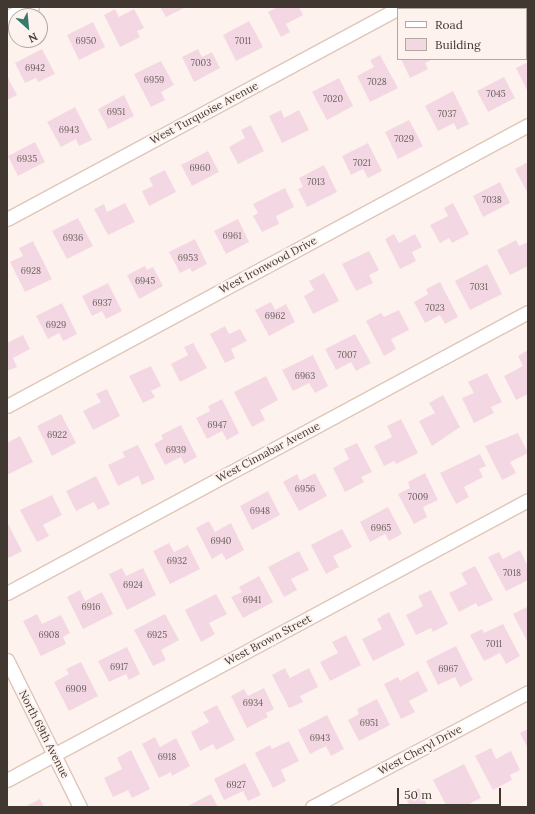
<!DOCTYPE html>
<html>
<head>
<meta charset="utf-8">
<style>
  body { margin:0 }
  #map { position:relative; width:535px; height:814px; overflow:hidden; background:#fdf2ed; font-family:Lora,serif }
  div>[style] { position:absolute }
  .building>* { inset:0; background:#f3d8e4 }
  .roads { filter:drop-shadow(1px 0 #dec6b9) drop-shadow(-1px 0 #dec6b9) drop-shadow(0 1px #dec6b9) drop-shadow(0 -1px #dec6b9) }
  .minor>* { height:13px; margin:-6.5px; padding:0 6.5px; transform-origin:6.5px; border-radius:6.5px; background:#fff }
  .tertiary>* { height:17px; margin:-8.5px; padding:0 8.5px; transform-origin:8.5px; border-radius:8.5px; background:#fff }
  span { translate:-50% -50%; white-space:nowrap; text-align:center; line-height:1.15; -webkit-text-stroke:4px #fdf2ed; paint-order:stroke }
  .number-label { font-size:9px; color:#6e605e }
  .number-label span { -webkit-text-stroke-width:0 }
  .street-label { font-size:11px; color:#413832 }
  .frame { position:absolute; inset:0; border:8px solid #413832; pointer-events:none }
  .legend { position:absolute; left:397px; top:8px; width:130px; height:52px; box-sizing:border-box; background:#fdf2ed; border:1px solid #b2a8a2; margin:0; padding:5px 7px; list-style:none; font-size:12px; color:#413832 }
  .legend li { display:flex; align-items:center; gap:8px; height:20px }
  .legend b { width:20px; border:1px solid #b2a8a2 }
  .north { position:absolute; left:8px; top:8px; width:40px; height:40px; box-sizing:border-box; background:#fdf2ed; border:1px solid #b2a8a2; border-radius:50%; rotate:153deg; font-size:11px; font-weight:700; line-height:16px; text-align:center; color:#413832 }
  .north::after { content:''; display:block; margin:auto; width:14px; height:18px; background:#367a6e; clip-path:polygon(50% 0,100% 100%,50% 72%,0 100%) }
  .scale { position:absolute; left:397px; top:788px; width:104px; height:18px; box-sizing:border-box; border:2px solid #413832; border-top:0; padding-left:5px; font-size:12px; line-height:14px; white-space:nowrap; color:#413832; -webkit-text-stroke:3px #fdf2ed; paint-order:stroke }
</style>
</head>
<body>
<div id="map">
  <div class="building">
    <div style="clip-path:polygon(160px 7px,186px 7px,166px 17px)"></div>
    <div style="clip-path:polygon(278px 7px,299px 7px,303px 15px,286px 24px,290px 32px,281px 37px,268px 12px)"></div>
    <div style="clip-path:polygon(488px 7px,520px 7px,516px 9px)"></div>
    <div style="clip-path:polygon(115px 9px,119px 17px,134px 9px,144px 28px,137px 31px,140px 37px,120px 47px,104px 15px)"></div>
    <div style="clip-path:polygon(249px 21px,263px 47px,236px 61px,223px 35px)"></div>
    <div style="clip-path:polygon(93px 22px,105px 47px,79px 60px,67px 35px)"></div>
    <div style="clip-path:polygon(42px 49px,55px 74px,38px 82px,36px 78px,25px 83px,15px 63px)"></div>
    <div style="clip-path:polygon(198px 49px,202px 57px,212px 52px,220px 68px,194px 82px,182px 57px)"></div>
    <div style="clip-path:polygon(380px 55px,398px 88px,370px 102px,357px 76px,374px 67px,370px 60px)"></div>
    <div style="clip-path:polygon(401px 59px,433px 59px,425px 63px,428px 69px,410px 78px)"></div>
    <div style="clip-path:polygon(161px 61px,174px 85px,161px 92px,165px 100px,151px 107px,134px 74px)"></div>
    <div style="clip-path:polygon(528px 62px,528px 92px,516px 68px)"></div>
    <div style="clip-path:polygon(7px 76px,17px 95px,7px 100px)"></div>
    <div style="clip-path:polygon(504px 77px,515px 98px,488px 112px,477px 91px)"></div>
    <div style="clip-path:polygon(339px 78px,353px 106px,327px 120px,312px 92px)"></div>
    <div style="clip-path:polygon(453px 91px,469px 124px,457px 130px,454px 123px,438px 131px,425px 106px)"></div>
    <div style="clip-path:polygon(124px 95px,134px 116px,108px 129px,98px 109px)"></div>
    <div style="clip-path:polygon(75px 107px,92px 140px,79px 146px,76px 139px,61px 147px,47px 122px)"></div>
    <div style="clip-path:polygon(281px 110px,284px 118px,299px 110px,309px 130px,282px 143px,269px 116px)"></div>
    <div style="clip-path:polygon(409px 120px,423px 146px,398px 159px,385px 132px)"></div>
    <div style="clip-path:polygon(251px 125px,264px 151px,238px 164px,229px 147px,245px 138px,241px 130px)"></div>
    <div style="clip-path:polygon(35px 142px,45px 162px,18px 176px,8px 156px)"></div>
    <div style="clip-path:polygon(368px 143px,382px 171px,368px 178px,363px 169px,351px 175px,342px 156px)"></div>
    <div style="clip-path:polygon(208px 151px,219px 172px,192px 186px,181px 165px)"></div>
    <div style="clip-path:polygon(528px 162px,528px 194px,515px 169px)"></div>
    <div style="clip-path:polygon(324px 165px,337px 192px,307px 207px,298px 189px,303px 187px,299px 178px)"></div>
    <div style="clip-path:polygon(165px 170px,176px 192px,149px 206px,142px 191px,153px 186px,149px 178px)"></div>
    <div style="clip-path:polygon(500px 182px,510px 203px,483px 217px,473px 196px)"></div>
    <div style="clip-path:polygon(285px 188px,294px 207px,276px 216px,279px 224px,262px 232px,253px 216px,258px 213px,253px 204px)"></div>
    <div style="clip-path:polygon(125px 203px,135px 222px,108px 235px,94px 209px,104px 204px,107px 212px)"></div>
    <div style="clip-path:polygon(453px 203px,469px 234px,452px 243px,449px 238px,440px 243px,430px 225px,448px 216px,444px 208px)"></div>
    <div style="clip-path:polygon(78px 218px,93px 246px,67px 259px,52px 231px)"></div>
    <div style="clip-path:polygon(238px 219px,249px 242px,226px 254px,214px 231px)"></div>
    <div style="clip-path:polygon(394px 234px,399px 243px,415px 234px,422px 247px,412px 252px,416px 261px,400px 269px,385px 239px)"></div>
    <div style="clip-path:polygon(195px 239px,207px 264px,192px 272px,190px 268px,180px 273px,169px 252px)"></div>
    <div style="clip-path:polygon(516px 240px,519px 246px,528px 242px,528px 266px,510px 275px,497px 250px)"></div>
    <div style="clip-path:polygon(33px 241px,52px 279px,25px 292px,10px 262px,23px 256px,19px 248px)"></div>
    <div style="clip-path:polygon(369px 251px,379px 270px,369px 275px,373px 283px,356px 291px,342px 264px)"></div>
    <div style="clip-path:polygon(487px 264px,502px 294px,470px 310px,455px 281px)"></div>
    <div style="clip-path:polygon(145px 266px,147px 270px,153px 267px,163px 286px,139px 299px,127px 275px)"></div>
    <div style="clip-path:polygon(324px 273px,339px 301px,313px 314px,304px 296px,314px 290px,309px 281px)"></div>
    <div style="clip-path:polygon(440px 282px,458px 317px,445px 324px,440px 315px,425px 323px,414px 302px,428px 294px,426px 289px)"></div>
    <div style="clip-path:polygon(108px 283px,122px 311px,106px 319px,102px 311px,92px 316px,82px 296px)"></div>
    <div style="clip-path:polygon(271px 302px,275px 310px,286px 304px,295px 322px,269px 336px,255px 310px)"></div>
    <div style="clip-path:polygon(62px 303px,77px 334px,63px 341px,59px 333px,48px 339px,36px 316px)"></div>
    <div style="clip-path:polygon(399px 310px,409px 330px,391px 339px,396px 349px,384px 356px,366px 321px,381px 313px,384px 317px)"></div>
    <div style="clip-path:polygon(225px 326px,229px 334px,240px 329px,247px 341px,231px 349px,235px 358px,225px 363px,210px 334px)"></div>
    <div style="clip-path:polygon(355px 334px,371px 363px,356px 371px,351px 362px,336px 370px,325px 349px)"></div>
    <div style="clip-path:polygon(23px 335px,30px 349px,13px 358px,17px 367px,7px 371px,7px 343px)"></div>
    <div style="clip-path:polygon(193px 343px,207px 368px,180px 382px,171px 364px,188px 355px,184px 347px)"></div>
    <div style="clip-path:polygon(528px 350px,528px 394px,516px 400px,504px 376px,523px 366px,518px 356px)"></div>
    <div style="clip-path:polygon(313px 355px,328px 386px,315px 393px,309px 383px,293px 391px,282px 370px)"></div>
    <div style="clip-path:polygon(151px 366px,161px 386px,151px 391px,155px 397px,143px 403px,129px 376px)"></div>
    <div style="clip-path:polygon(487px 373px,502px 402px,491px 407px,494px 413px,474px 423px,462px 398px,474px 393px,468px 382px)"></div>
    <div style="clip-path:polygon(266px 376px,278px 400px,260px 410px,265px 420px,252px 427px,234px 392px)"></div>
    <div style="clip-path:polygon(107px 389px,120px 416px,93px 430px,83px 411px,101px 402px,96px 394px)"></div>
    <div style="clip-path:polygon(443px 395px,460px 427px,432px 446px,419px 421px,435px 413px,429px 403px)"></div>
    <div style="clip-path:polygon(222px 399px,239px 433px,227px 440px,222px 431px,207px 439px,196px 418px,210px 411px,208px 406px)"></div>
    <div style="clip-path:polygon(61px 414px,76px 443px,52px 456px,37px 426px)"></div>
    <div style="clip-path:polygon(401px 419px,418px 453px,396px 464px,394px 461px,384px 466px,374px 446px,392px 437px,387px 426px)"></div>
    <div style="clip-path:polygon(181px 425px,197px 457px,184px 464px,181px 457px,165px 465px,154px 444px,163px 439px,161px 435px)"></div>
    <div style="clip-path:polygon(518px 433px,528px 453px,510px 462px,516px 473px,502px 480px,485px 446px)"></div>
    <div style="clip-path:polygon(20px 436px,33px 462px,7px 475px,7px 443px)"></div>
    <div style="clip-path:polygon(357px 443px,372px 472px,361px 477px,364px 482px,345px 492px,333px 468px,349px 459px,344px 449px)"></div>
    <div style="clip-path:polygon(138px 445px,155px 479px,142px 485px,138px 476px,118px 486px,108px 465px,125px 457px,122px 452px)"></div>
    <div style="clip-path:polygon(480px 454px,486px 466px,479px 469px,483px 477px,464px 487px,469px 497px,456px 504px,440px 473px)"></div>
    <div style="clip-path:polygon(315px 473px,327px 496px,299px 511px,283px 482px,297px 474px,300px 481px)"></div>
    <div style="clip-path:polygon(425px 473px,438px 500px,423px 507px,427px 517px,414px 524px,398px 494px,410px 488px,408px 482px)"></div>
    <div style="clip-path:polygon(96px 476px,110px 504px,98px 510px,94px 502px,76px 511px,66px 491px)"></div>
    <div style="clip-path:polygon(268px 491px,280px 515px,252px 530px,240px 506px)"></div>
    <div style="clip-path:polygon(52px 495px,62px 515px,43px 525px,49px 536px,37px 542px,20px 510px)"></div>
    <div style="clip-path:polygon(388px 507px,402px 534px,389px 541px,385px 534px,370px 542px,360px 522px)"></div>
    <div style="clip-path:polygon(209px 521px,215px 532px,231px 523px,244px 550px,226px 560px,222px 553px,212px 559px,196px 528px)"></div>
    <div style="clip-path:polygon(7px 522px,22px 551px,9px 558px,7px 554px)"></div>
    <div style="clip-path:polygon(342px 529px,352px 547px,333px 556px,339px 567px,326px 574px,311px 545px)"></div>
    <div style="clip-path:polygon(169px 543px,174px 552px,188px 545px,200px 569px,170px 584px,153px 551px)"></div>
    <div style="clip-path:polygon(520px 550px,528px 567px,528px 580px,506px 591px,488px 557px,499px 552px,503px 559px)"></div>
    <div style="clip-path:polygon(299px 551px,309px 570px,291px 579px,297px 590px,284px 597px,268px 567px)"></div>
    <div style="clip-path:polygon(475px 566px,493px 600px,478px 607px,476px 603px,459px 612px,449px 593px,467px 584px,461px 573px)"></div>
    <div style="clip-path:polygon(122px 568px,126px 576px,143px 568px,156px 595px,127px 610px,109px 574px)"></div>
    <div style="clip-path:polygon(259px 576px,273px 602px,243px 618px,231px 597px,242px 592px,239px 587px)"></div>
    <div style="clip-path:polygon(80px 590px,85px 601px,102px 592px,113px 614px,83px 629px,67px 597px)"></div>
    <div style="clip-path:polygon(431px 590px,448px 624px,433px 632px,431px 628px,416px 635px,406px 615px,423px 606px,418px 596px)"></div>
    <div style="clip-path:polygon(216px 594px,227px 614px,209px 623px,215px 634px,201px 642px,185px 610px)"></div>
    <div style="clip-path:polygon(527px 607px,528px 608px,528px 643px,513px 614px)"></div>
    <div style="clip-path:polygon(389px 612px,405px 645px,373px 661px,362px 639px,382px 629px,377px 619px)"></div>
    <div style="clip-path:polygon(37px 614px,42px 624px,61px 615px,70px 633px,63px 637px,66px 644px,41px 656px,23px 621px)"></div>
    <div style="clip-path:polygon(165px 614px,179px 640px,161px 650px,166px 660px,153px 666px,134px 630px)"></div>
    <div style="clip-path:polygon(503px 624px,520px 656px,506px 664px,500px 653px,484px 661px,470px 635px,482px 629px,484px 633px)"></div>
    <div style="clip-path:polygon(346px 635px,361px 665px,330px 681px,320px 662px,338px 653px,332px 642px)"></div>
    <div style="clip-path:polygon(456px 646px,473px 680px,460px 687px,455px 677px,438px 685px,426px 661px)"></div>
    <div style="clip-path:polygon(127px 647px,140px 674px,129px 680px,126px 674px,109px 682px,98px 661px)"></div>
    <div style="clip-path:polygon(81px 662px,98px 696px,69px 711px,54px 682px,69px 674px,66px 669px)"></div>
    <div style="clip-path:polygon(285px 668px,290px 678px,309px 668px,318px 687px,300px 696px,303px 702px,289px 708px,272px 675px)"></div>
    <div style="clip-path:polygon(418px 671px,428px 691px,409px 701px,415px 712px,401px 719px,384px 684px,398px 677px,400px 681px)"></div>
    <div style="clip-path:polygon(264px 688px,274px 709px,266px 713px,268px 717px,247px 728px,231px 696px,244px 689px,248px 696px)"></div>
    <div style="clip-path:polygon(377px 699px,390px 725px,359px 741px,348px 720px,359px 714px,357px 709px)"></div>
    <div style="clip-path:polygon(217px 705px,235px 740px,216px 750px,213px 744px,200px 751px,191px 732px,209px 722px,203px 712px)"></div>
    <div style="clip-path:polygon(327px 715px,344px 749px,331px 756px,326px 746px,310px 754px,298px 730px)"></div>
    <div style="clip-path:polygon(528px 729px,528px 749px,520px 733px)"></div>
    <div style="clip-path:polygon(155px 737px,160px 747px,176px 738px,190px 766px,172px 776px,171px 772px,159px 778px,142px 744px)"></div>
    <div style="clip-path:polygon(289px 741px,299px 761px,281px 770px,286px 781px,273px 788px,255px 753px,270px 745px,272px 749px)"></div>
    <div style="clip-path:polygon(491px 748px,496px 759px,511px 751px,520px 770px,510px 775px,512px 780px,493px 790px,475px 756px)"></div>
    <div style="clip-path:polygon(131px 750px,150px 789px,132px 798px,128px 790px,113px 797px,104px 778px,122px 769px,117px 758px)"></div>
    <div style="clip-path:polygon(245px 763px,261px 795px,248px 801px,243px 791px,224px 800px,214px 779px)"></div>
    <div style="clip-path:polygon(464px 764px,481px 798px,463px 807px,447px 807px,433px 780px)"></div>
    <div style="clip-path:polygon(419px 788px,428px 807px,405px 807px,409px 805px,404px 795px)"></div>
    <div style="clip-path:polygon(211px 794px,218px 807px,186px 807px)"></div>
    <div style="clip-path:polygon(40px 799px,44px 807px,24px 807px)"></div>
  </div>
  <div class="roads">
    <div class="minor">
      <div style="left:7px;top:219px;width:447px;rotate:-28.3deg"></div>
      <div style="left:7px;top:406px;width:592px;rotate:-28.34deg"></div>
      <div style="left:7px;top:593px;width:592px;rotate:-28.34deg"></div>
      <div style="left:7px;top:660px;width:164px;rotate:63.6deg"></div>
      <div style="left:7px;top:780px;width:591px;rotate:-28.25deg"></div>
      <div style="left:312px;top:807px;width:245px;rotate:-28deg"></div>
    </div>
    <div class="tertiary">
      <div style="left:7px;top:20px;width:26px;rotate:-29deg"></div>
    </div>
  </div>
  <div class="number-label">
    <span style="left:86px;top:41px">6950</span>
    <span style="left:243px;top:41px">7011</span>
    <span style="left:201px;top:63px">7003</span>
    <span style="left:35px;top:68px">6942</span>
    <span style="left:154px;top:80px">6959</span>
    <span style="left:377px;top:82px">7028</span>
    <span style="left:496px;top:94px">7045</span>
    <span style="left:333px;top:99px">7020</span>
    <span style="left:116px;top:112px">6951</span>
    <span style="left:447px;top:114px">7037</span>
    <span style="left:69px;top:130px">6943</span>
    <span style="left:404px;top:139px">7029</span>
    <span style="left:27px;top:159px">6935</span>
    <span style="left:362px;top:163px">7021</span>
    <span style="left:200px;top:168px">6960</span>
    <span style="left:316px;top:182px">7013</span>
    <span style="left:492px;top:200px">7038</span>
    <span style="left:232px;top:236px">6961</span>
    <span style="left:73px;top:238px">6936</span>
    <span style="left:188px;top:258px">6953</span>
    <span style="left:31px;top:271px">6928</span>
    <span style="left:145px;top:281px">6945</span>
    <span style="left:479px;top:287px">7031</span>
    <span style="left:102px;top:303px">6937</span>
    <span style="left:435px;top:308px">7023</span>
    <span style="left:275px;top:316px">6962</span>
    <span style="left:56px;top:325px">6929</span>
    <span style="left:347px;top:355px">7007</span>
    <span style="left:305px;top:376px">6963</span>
    <span style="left:217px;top:425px">6947</span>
    <span style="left:57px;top:435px">6922</span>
    <span style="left:176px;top:450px">6939</span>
    <span style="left:305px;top:489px">6956</span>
    <span style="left:418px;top:497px">7009</span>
    <span style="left:260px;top:511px">6948</span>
    <span style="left:381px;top:528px">6965</span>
    <span style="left:221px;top:541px">6940</span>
    <span style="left:177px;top:561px">6932</span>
    <span style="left:512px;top:573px">7018</span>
    <span style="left:133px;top:585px">6924</span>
    <span style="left:252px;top:600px">6941</span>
    <span style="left:91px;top:607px">6916</span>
    <span style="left:49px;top:635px">6908</span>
    <span style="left:157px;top:635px">6925</span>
    <span style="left:494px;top:644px">7011</span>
    <span style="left:119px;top:667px">6917</span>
    <span style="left:448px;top:669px">6967</span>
    <span style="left:76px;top:689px">6909</span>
    <span style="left:253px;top:703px">6934</span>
    <span style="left:369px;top:723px">6951</span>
    <span style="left:320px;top:738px">6943</span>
    <span style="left:167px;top:757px">6918</span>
    <span style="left:236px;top:785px">6927</span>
  </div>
  <div class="street-label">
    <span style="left:204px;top:113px;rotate:-28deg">West Turquoise Avenue</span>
    <span style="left:268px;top:265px;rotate:-28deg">West Ironwood Drive</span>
    <span style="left:268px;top:452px;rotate:-28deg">West Cinnabar Avenue</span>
    <span style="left:268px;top:640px;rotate:-28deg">West Brown Street</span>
    <span style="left:44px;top:734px;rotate:63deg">North 69th Avenue</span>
    <span style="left:420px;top:750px;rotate:-28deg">West Cheryl Drive</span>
  </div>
  <div class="frame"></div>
  <ul class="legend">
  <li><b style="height:5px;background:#fff"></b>Road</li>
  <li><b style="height:11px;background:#f3d8e4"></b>Building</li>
  </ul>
  <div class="north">N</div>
  <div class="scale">50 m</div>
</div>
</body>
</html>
